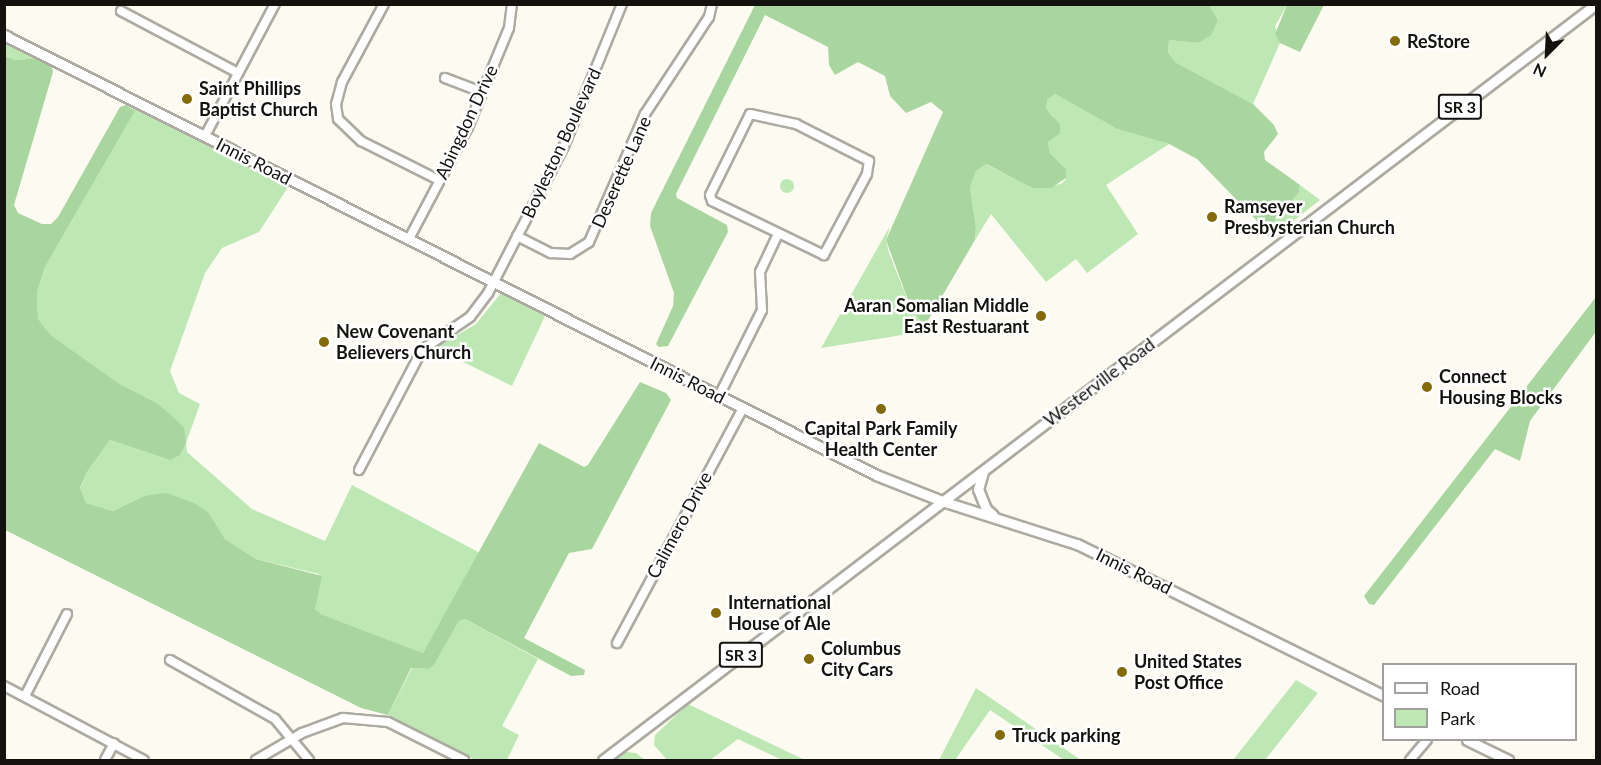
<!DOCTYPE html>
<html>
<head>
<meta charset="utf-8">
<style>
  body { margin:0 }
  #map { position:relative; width:1601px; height:765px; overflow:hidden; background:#fdfbf1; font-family:Lato,sans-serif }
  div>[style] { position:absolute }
  .green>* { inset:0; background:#bde7b3 }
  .round { border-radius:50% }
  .forest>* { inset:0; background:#a9d69f }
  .roads { filter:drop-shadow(2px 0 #acaaa1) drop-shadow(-2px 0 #acaaa1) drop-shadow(0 2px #acaaa1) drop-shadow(0 -2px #acaaa1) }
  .minor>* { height:8px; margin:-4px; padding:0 4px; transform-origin:4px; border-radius:4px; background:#fff }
  .major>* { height:9px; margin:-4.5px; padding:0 4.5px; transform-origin:4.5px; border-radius:4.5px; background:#fff }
  .dots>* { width:16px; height:16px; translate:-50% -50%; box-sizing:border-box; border:3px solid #fff; border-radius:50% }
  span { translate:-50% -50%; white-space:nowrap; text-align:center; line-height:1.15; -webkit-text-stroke:5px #fff; paint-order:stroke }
  .shield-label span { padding:2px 4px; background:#fff; border:2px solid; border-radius:4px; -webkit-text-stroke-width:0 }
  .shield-label { font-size:16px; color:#13120f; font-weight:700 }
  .poi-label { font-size:18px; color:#13120f; font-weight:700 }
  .left { translate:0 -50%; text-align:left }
  .right { translate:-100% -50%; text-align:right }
  .street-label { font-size:18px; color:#13120f }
  .frame { position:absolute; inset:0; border:6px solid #13120f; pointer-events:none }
  .legend { position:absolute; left:1382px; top:663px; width:195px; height:78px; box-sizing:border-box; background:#fff; border:2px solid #a1a09f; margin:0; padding:8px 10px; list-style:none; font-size:18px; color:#13120f }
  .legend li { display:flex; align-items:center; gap:12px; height:30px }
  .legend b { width:30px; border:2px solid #a1a09f }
  .north { position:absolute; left:1517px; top:24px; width:60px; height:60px; -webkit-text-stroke:4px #fff; paint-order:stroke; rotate:204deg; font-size:16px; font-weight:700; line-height:24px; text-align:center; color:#13120f }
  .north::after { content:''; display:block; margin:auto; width:21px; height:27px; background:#13120f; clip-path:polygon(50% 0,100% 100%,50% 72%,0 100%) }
</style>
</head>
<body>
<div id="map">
  <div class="green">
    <div style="clip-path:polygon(1209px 5px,1287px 5px,1275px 26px,1280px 43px,1253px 104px,1175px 62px,1168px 52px,1169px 40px,1198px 43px,1218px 20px)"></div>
    <div style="clip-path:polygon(4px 40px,39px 58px,15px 60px,5px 55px)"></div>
    <div style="clip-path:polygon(1055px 94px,1117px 129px,1169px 144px,1106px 185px,1138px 234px,1087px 273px,1076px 259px,1046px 282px,991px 214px,975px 240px,976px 227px,970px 186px,976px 171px,985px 164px,1032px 188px,1061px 184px,1066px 179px,1066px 169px,1050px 153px,1048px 142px,1054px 117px,1046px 108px,1048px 99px)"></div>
    <div style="clip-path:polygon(126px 105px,290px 184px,259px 232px,222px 248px,205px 273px,170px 371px,179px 393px,200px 404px,186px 443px,187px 452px,252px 509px,325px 541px,352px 485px,480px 553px,423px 653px,321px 614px,315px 609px,319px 574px,256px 559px,225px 539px,209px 513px,144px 496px,113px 511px,86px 503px,80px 489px,87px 472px,110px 440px,170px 460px,157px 403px,120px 384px,52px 336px,38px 319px,37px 292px,45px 267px,135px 111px)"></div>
    <div class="round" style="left:780px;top:179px;width:14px;height:14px"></div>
    <div style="clip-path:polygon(1300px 185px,1320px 200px,1270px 239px,1256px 223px,1262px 226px,1299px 192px)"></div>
    <div style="clip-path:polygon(890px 226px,886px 240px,889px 253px,912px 311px,921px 321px,927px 322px,927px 331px,821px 348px)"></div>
    <div style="clip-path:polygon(501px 293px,546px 314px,512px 386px,435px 348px,476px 324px)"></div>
    <div style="clip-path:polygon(465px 619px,538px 659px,502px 726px,519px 735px,507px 760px,475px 760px,388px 715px,412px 668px,429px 669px,434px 665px,459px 621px)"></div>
    <div style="clip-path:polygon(1296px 680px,1318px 693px,1265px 760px,1233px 760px)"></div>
    <div style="clip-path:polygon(976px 688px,1081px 760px,1064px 760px,990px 710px,955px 760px,939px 760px)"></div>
    <div style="clip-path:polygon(688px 704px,742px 730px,805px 760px,782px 760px,738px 739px,710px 760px,667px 760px,654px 745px,655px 735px)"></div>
    <div style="clip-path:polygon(626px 752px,636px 753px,645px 760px,615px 760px)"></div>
  </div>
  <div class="forest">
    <div style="clip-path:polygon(755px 5px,1209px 5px,1218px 20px,1211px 35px,1198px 43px,1169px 40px,1168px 52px,1175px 62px,1253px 104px,1274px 125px,1278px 134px,1264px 152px,1265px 160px,1300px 185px,1299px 192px,1272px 224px,1262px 226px,1197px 159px,1169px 144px,1117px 129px,1055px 94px,1048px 99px,1046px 108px,1060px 125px,1060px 133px,1048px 142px,1050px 153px,1066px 169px,1066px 178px,1051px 188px,1032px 188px,986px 164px,976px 171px,970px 187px,976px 227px,975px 240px,927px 322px,921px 321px,912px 311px,886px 240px,943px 112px,931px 102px,906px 113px,890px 96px,885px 76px,858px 62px,835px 75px,829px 65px,828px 47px,765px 15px,676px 194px,677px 198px,727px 225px,728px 232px,668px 346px,659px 347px,656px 344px,673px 306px,674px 293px,650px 226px,651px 213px)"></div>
    <div style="clip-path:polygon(1287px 5px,1324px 5px,1300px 52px,1280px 43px,1275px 34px)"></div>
    <div style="clip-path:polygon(4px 55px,15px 60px,39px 58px,51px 64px,53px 72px,14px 205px,18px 213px,42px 224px,51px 224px,58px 217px,120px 107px,126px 105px,135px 111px,45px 267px,37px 292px,38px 319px,52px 336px,120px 384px,157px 403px,184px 427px,186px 443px,180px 455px,170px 460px,110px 440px,87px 472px,80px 488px,86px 503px,113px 511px,144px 496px,166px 493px,194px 503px,209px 513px,225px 539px,256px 559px,322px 576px,315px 609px,321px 614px,423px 653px,539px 443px,584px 467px,588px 465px,640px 382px,666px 393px,671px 400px,592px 549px,569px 553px,524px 638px,585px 670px,584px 675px,571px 676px,465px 619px,459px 621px,434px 665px,429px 669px,411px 668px,388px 715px,361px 708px,5px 530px)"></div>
    <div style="clip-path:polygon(1596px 297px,1595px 333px,1530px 421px,1520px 461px,1495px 449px,1374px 605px,1369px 604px,1364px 596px)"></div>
  </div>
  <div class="roads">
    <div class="minor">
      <div style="left:384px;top:4px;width:89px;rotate:118.3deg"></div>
      <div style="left:342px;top:82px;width:23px;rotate:105deg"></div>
      <div style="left:336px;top:104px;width:15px;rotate:82deg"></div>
      <div style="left:338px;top:119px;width:32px;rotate:44deg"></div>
      <div style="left:361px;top:141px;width:87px;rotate:26.6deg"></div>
      <div style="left:121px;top:11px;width:132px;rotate:27.9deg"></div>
      <div style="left:445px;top:78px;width:40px;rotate:21deg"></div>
      <div style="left:750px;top:114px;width:47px;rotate:12.3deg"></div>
      <div style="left:796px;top:124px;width:82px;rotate:26.9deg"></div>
      <div style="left:869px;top:161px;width:13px;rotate:99deg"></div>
      <div style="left:867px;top:174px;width:92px;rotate:118deg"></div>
      <div style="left:824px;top:255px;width:124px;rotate:-154.3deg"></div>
      <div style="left:712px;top:201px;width:6px;rotate:-108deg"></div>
      <div style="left:710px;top:195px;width:90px;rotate:-63.7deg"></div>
      <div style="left:205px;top:136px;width:149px;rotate:-62.1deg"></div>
      <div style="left:517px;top:236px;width:38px;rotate:27deg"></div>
      <div style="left:551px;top:253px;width:19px;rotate:3deg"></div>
      <div style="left:570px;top:254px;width:22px;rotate:-32deg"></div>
      <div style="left:589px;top:242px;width:140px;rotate:-66.4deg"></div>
      <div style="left:645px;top:114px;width:116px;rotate:-56.6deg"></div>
      <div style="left:709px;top:17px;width:13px;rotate:-77deg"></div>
      <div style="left:410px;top:237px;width:124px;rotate:-62.2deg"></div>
      <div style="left:468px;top:127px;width:107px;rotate:-67.5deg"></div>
      <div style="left:509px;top:28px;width:24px;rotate:-83deg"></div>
      <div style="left:719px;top:396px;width:96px;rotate:-63.4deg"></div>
      <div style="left:762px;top:310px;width:38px;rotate:-93deg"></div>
      <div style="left:760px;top:272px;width:42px;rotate:-64.7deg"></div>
      <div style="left:359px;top:470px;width:136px;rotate:-62.3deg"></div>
      <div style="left:422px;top:350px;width:58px;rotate:-34.5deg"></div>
      <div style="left:470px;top:317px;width:30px;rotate:-53deg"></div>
      <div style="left:488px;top:293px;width:165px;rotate:-62.7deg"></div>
      <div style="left:564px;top:146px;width:153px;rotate:-67.8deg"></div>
      <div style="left:617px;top:643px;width:267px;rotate:-61.8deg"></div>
      <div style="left:170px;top:660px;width:120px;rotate:29.3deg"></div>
      <div style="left:275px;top:719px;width:53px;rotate:50.3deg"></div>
      <div style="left:4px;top:686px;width:158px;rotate:27.9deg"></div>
      <div style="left:25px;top:696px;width:92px;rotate:-62.9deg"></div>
      <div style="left:105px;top:760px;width:19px;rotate:-62deg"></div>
      <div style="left:256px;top:760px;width:53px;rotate:-30.4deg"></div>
      <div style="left:302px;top:733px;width:44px;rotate:-20.1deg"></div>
      <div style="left:343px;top:718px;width:45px;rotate:5.1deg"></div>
      <div style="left:388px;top:722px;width:85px;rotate:26.6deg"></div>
      <div style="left:1410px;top:760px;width:26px;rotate:-50deg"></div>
    </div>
    <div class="major">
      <div style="left:4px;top:35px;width:977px;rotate:26.77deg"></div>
      <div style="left:876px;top:475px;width:71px;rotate:21.5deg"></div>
      <div style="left:942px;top:501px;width:142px;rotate:17.7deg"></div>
      <div style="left:1077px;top:544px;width:343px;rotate:26.3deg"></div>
      <div style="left:983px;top:472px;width:18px;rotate:106deg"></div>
      <div style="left:978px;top:489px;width:22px;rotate:68deg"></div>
      <div style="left:986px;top:509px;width:9px;rotate:41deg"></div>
      <div style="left:1467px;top:740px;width:46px;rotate:26deg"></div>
      <div style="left:603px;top:760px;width:1248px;rotate:-37.28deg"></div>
    </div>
  </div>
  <div class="dots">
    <div style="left:1395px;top:41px;background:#856b07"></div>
    <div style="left:187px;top:99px;background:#856b07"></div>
    <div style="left:1212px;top:217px;background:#856b07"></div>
    <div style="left:1041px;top:316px;background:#856b07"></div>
    <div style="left:324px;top:342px;background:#856b07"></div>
    <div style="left:1427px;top:387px;background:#856b07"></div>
    <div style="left:881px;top:409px;background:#856b07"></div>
    <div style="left:716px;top:613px;background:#856b07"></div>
    <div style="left:809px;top:659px;background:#856b07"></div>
    <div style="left:1122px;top:672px;background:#856b07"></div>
    <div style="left:1000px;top:735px;background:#856b07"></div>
  </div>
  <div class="shield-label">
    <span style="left:1460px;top:107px">SR 3</span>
    <span style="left:741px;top:655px">SR 3</span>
  </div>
  <div class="poi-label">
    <span class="left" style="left:1407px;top:41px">ReStore</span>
    <span class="left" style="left:199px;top:99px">Saint Phillips<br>Baptist Church</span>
    <span class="left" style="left:1224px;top:217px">Ramseyer<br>Presbysterian Church</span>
    <span class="right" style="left:1029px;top:316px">Aaran Somalian Middle<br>East Restuarant</span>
    <span class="left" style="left:336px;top:342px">New Covenant<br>Believers Church</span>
    <span class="left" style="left:1439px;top:387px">Connect<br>Housing Blocks</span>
    <span style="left:881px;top:439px">Capital Park Family<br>Health Center</span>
    <span class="left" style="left:728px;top:613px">International<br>House of Ale</span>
    <span class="left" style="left:821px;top:659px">Columbus<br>City Cars</span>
    <span class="left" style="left:1134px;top:672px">United States<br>Post Office</span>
    <span class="left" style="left:1012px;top:735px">Truck parking</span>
  </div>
  <div class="street-label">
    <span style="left:466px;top:122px;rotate:-65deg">Abingdon Drive</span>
    <span style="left:561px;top:143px;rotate:-65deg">Boyleston Boulevard</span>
    <span style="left:254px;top:161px;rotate:27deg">Innis Road</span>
    <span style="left:621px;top:172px;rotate:-66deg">Deserette Lane</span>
    <span style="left:688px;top:380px;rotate:27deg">Innis Road</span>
    <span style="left:1099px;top:382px;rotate:-37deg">Westerville Road</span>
    <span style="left:679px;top:525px;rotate:-62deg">Calimero Drive</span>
    <span style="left:1134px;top:571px;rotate:26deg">Innis Road</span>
  </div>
  <div class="frame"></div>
  <ul class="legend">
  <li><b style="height:8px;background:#fff"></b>Road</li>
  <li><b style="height:16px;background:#bde7b3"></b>Park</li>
  </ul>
  <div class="north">N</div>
</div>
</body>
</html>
